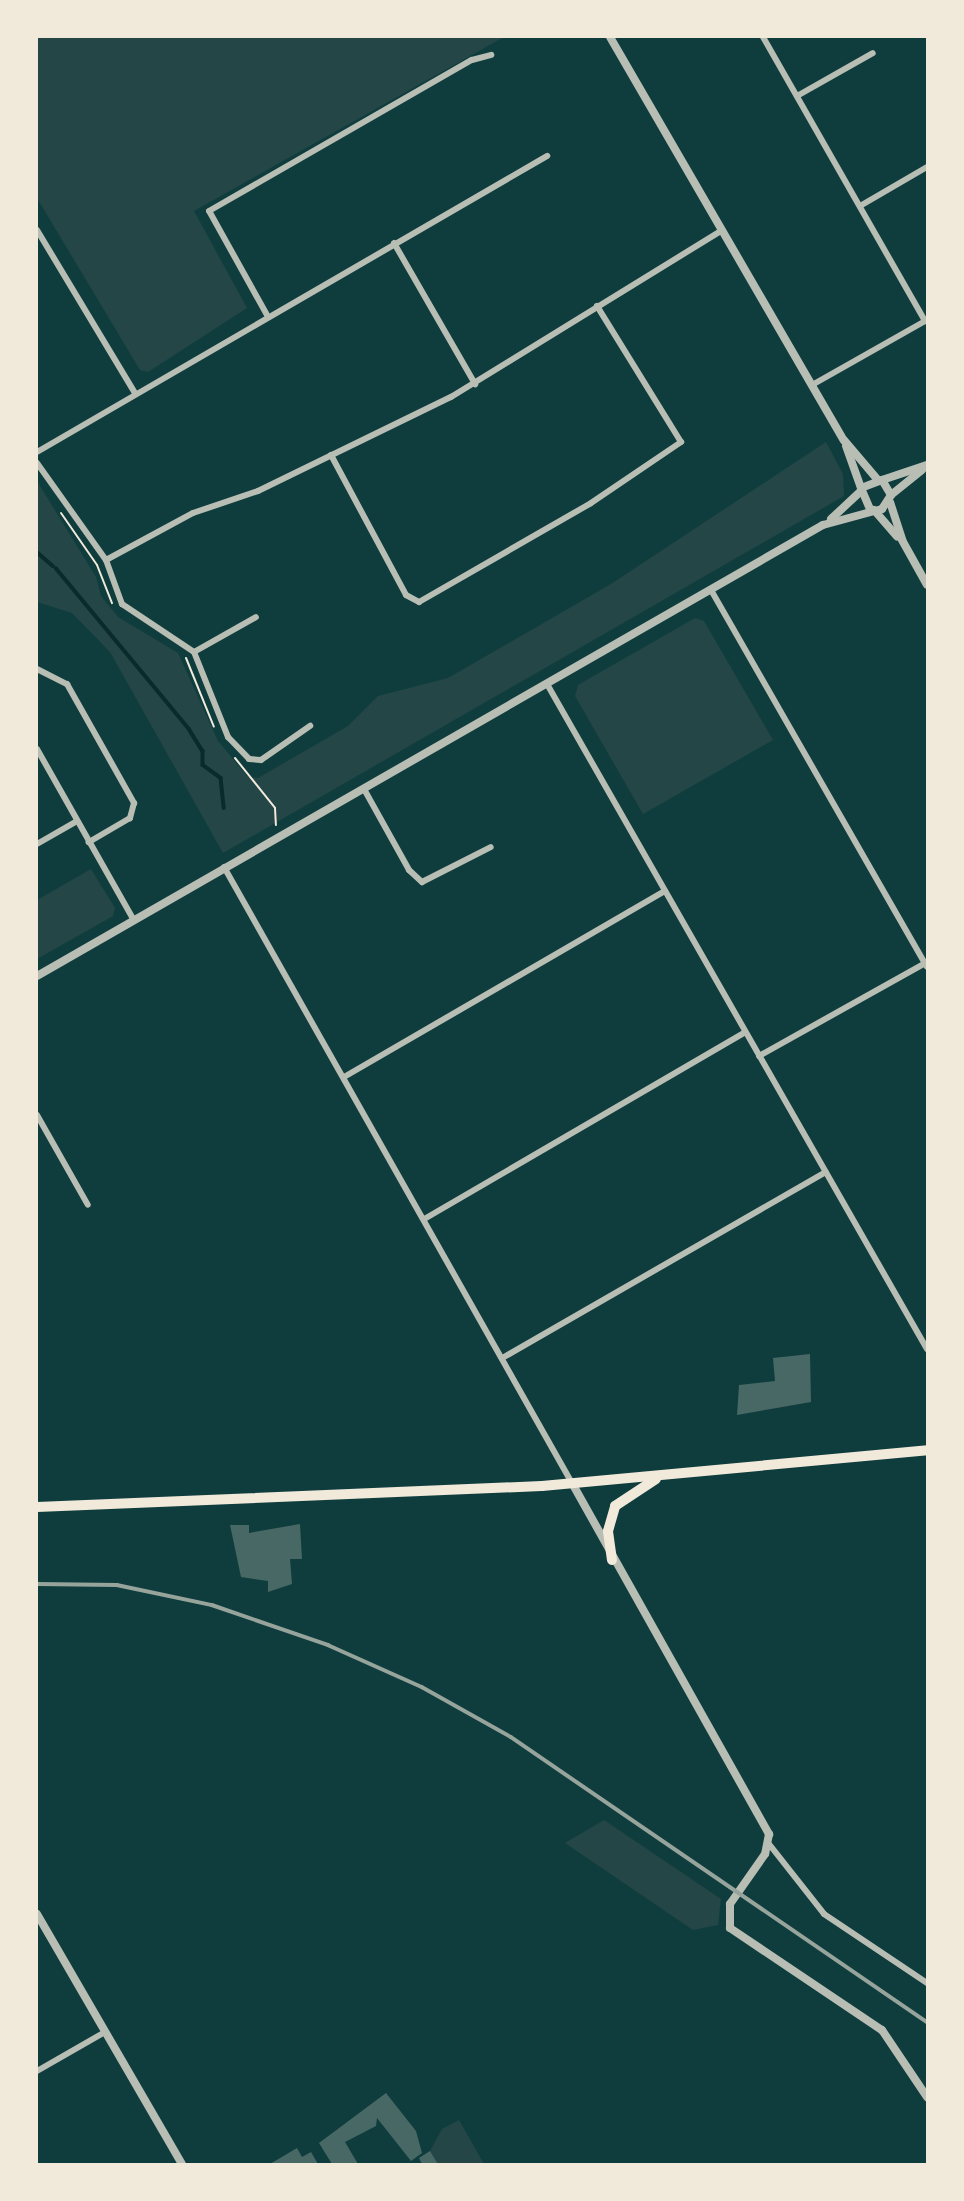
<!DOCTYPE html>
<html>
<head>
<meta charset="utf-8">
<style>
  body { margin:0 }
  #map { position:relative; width:964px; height:2201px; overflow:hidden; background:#0f3d3e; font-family:"Titillium Web",sans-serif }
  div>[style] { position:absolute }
  .green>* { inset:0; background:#244646 }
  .stream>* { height:3.5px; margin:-1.75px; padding:0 1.75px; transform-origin:1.75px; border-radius:1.75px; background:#0a2a2b }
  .building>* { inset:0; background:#486865 }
  .path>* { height:2px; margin:-1px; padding:0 1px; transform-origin:1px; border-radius:1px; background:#f1e9da }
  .minor>* { height:6px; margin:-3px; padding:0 3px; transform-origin:3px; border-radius:3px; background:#b8beb3 }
  .tertiary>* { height:8px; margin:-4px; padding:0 4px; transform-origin:4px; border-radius:4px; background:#b8beb3 }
  .trunk>* { height:10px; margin:-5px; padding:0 5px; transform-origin:5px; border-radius:5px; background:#f1e9da }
  .rail>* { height:3.5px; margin:-1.75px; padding:0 1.75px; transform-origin:1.75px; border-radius:1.75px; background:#97a49c }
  span { translate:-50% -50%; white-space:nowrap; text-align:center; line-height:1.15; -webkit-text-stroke:6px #f1e9da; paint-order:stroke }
  .frame { position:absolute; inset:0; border:38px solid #f1e9da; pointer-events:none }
</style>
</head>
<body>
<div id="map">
  <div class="green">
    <div style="clip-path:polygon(37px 37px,504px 37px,194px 211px,247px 308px,148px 372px,140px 370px,37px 198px)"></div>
    <div style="clip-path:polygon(826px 442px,843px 474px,844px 496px,223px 853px,110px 652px,72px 613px,37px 602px,37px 481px,96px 577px,101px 596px,118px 617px,178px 653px,218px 741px,248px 777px,258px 778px,348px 726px,378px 696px,448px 678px,611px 584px)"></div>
    <div style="clip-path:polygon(695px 618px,704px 621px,773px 740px,643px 814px,575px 696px,578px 685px)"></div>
    <div style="clip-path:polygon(91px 869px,115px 908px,113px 916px,37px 959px,37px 900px)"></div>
    <div style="clip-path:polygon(604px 1820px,721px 1899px,718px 1925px,693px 1930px,565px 1843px)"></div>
    <div style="clip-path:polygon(459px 2120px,484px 2164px,438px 2164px,430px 2151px,442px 2129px)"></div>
  </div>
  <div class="stream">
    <div style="left:37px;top:552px;width:21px;rotate:41deg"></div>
    <div style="left:56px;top:568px;width:209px;rotate:50.4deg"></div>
    <div style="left:189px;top:729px;width:26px;rotate:58deg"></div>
    <div style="left:203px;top:751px;width:14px;rotate:90deg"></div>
    <div style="left:203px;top:765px;width:22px;rotate:36deg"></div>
    <div style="left:221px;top:778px;width:30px;rotate:84deg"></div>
  </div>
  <div class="building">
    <div style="clip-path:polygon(810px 1354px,811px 1402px,737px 1415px,739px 1385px,775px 1381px,773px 1358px)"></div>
    <div style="clip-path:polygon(300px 1524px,302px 1559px,290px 1559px,292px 1584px,268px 1592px,268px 1581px,241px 1577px,230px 1525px,249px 1525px,249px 1533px)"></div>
    <div style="clip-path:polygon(386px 2093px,416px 2131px,422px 2153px,411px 2161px,377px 2118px,376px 2126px,345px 2142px,358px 2164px,332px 2164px,319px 2143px)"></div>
    <div style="clip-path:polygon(297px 2148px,302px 2157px,311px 2152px,318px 2164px,270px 2164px)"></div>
    <div style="clip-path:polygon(430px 2151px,438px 2164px,422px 2164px,419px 2158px)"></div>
  </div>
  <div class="path">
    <div style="left:61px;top:513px;width:63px;rotate:55.3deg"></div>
    <div style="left:97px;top:565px;width:41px;rotate:68.5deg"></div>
    <div style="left:186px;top:658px;width:74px;rotate:67.9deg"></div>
    <div style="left:235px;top:758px;width:64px;rotate:51.3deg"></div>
    <div style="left:275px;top:808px;width:17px;rotate:87deg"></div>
  </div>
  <div class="minor">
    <div style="left:763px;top:37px;width:327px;rotate:60.3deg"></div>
    <div style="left:797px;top:96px;width:87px;rotate:-29.5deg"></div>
    <div style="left:860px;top:206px;width:78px;rotate:-30.2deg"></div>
    <div style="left:37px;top:230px;width:190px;rotate:59deg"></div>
    <div style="left:394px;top:243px;width:163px;rotate:60.1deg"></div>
    <div style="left:267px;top:315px;width:119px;rotate:-119.1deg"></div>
    <div style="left:209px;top:211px;width:303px;rotate:-29.9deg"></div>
    <div style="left:472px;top:60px;width:20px;rotate:-15deg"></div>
    <div style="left:812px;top:385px;width:132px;rotate:-29.5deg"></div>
    <div style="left:37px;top:452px;width:590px;rotate:-30.13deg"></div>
    <div style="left:331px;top:455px;width:159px;rotate:61.8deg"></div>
    <div style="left:406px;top:595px;width:15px;rotate:28deg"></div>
    <div style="left:419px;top:602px;width:198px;rotate:-29.9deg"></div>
    <div style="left:591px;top:503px;width:109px;rotate:-34.1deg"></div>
    <div style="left:681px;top:442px;width:160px;rotate:-121.7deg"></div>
    <div style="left:37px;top:463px;width:119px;rotate:54.6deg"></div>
    <div style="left:106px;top:560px;width:47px;rotate:70deg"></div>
    <div style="left:122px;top:604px;width:87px;rotate:33.7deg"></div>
    <div style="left:106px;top:560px;width:99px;rotate:-28.4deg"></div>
    <div style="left:193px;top:513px;width:69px;rotate:-18.7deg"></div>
    <div style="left:258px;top:491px;width:215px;rotate:-26deg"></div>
    <div style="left:451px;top:397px;width:318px;rotate:-31.6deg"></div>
    <div style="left:711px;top:590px;width:434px;rotate:60.2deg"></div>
    <div style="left:194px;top:652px;width:92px;rotate:68.2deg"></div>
    <div style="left:228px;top:737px;width:30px;rotate:46deg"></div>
    <div style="left:249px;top:759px;width:12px;rotate:5deg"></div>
    <div style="left:261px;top:760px;width:60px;rotate:-34.8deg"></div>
    <div style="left:194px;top:652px;width:71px;rotate:-29.4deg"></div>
    <div style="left:37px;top:669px;width:34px;rotate:27deg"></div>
    <div style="left:67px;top:684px;width:137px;rotate:60.6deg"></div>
    <div style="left:134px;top:803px;width:16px;rotate:105deg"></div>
    <div style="left:130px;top:818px;width:48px;rotate:149.7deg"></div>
    <div style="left:547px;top:684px;width:766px;rotate:60.26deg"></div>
    <div style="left:37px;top:749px;width:195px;rotate:60.5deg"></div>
    <div style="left:364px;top:789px;width:93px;rotate:60.9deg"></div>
    <div style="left:409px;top:870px;width:18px;rotate:43deg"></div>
    <div style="left:422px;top:882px;width:77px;rotate:-26.9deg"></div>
    <div style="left:37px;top:844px;width:46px;rotate:-29.9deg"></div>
    <div style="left:224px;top:867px;width:708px;rotate:60.54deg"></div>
    <div style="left:759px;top:1056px;width:193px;rotate:-29.2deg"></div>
    <div style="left:344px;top:1077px;width:371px;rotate:-30.1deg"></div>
    <div style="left:37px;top:1115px;width:103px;rotate:60.5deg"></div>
    <div style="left:426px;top:1218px;width:369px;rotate:-30.2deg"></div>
    <div style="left:504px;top:1357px;width:371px;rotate:-29.9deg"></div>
    <div style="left:769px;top:1844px;width:89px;rotate:51.8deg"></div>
    <div style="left:824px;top:1914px;width:124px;rotate:33.8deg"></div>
    <div style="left:37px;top:2071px;width:78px;rotate:-29.8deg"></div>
  </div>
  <div class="tertiary">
    <div style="left:610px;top:37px;width:466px;rotate:59.9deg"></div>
    <div style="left:844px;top:440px;width:51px;rotate:49.8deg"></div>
    <div style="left:846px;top:446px;width:45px;rotate:70.3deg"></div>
    <div style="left:882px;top:480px;width:47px;rotate:-18.4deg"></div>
    <div style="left:891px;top:495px;width:40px;rotate:-39deg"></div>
    <div style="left:890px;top:502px;width:40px;rotate:72deg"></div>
    <div style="left:902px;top:540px;width:51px;rotate:60.9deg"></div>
    <div style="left:874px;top:510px;width:35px;rotate:49deg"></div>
    <div style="left:831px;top:519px;width:41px;rotate:-43deg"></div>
    <div style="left:37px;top:976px;width:906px;rotate:-29.85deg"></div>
    <div style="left:823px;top:525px;width:61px;rotate:-15.2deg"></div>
    <div style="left:882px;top:509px;width:17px;rotate:-57deg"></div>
    <div style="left:891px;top:495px;width:17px;rotate:-121deg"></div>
    <div style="left:882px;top:480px;width:22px;rotate:159deg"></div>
    <div style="left:861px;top:488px;width:23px;rotate:67deg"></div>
    <div style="left:572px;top:1483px;width:403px;rotate:60.7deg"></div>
    <div style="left:769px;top:1834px;width:20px;rotate:101deg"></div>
    <div style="left:765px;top:1854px;width:61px;rotate:125deg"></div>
    <div style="left:730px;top:1904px;width:24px;rotate:90deg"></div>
    <div style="left:730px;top:1928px;width:183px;rotate:33.9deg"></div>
    <div style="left:882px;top:2030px;width:81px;rotate:56.1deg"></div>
    <div style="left:37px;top:1914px;width:289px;rotate:59.9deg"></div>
  </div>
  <div class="trunk">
    <div style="left:37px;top:1507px;width:505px;rotate:-2.38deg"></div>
    <div style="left:542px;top:1486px;width:387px;rotate:-5.3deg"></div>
    <div style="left:612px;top:1560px;width:29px;rotate:-98deg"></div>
    <div style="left:608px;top:1531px;width:26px;rotate:-74deg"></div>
    <div style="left:615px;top:1506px;width:49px;rotate:-33.4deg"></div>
  </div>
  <div class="rail">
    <div style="left:37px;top:1584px;width:80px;rotate:0.7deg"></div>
    <div style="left:117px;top:1585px;width:97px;rotate:11.9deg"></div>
    <div style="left:212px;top:1605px;width:123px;rotate:19deg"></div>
    <div style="left:328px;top:1645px;width:103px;rotate:24.1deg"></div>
    <div style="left:422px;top:1687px;width:102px;rotate:29.3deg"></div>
    <div style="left:511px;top:1737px;width:504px;rotate:34.41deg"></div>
  </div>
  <div class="frame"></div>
</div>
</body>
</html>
